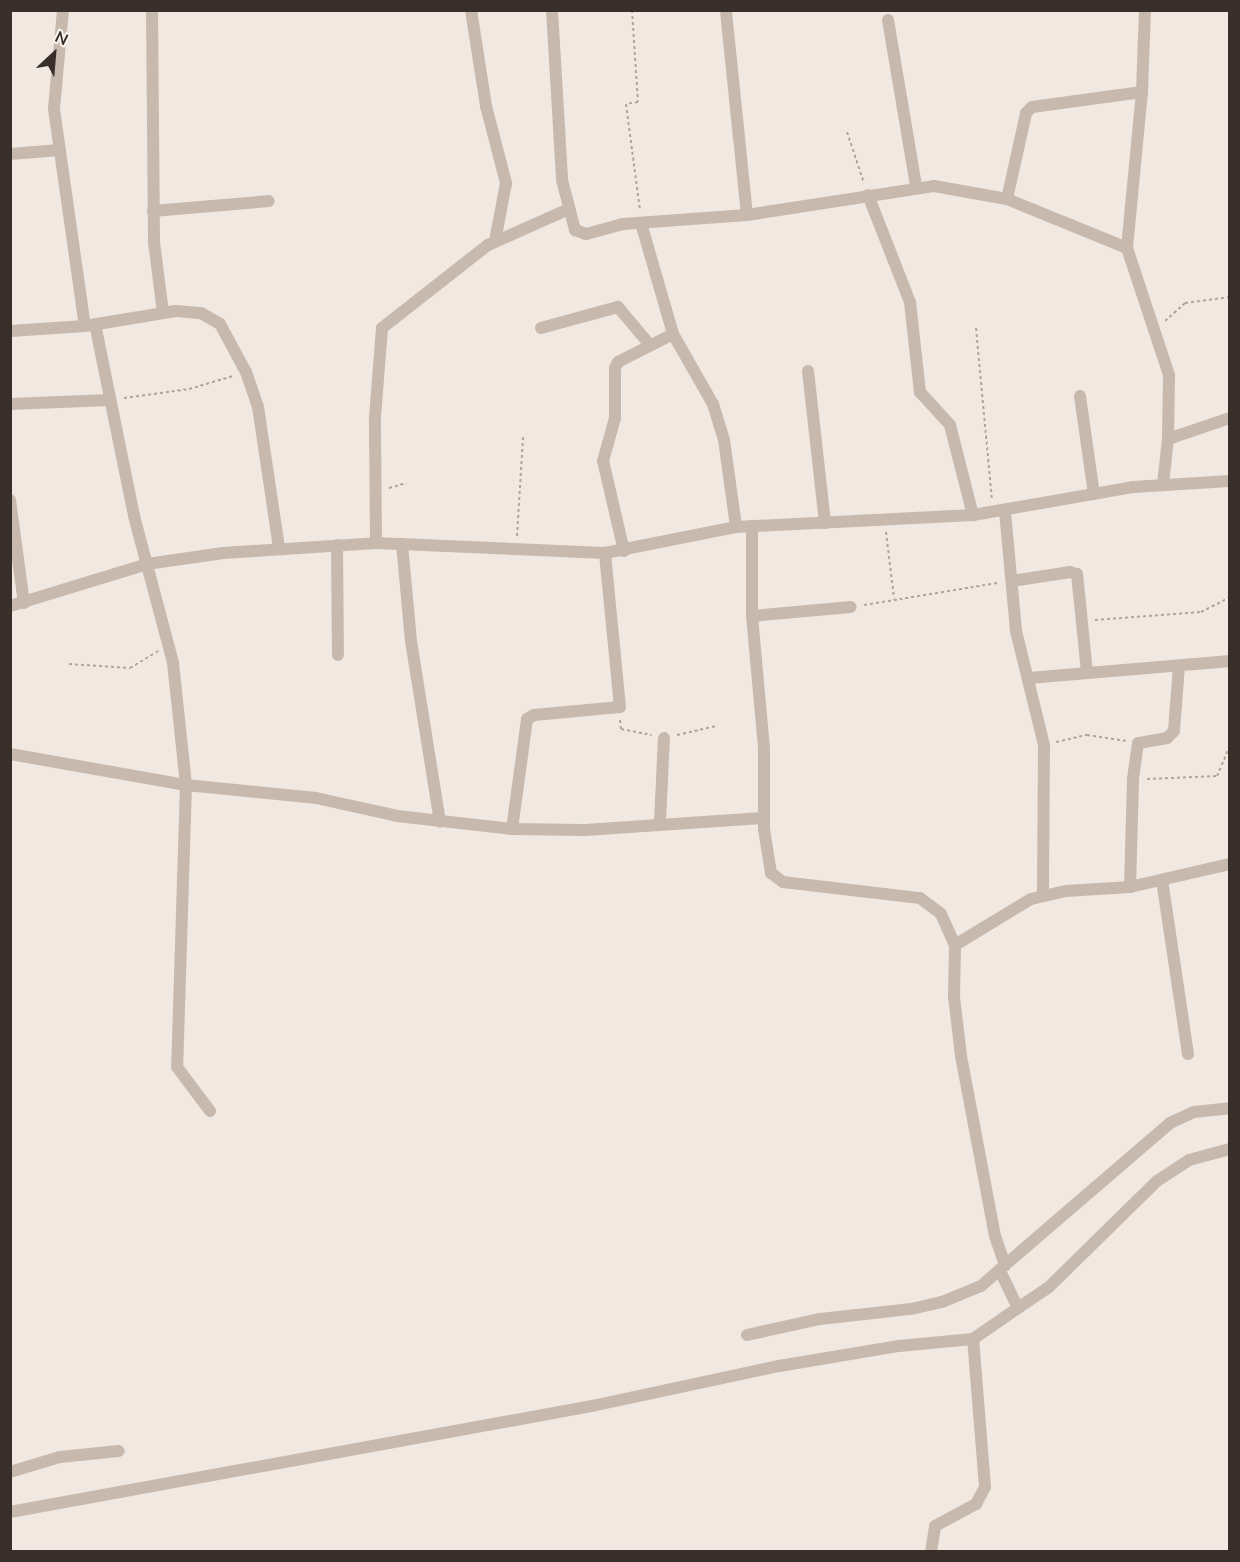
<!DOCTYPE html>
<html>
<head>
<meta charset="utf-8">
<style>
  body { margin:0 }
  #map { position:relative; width:1240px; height:1562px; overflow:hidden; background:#f1e9e1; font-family:Mulish,sans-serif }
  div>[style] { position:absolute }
  .path>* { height:2px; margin-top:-1px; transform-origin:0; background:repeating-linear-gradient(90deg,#b4a398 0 3px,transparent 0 6px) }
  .minor>* { height:12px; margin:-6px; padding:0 6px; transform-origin:6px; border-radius:6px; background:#c8b9ae }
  span { translate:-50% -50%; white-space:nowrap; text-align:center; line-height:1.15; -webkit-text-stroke:6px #f9f3ed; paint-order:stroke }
  .frame { position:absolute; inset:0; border:12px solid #382f2b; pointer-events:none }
  .north { position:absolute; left:24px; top:24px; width:60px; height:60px; -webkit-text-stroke:4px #f9f3ed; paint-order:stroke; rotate:26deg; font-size:16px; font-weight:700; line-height:24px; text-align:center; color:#382f2b }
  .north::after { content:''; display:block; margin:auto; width:21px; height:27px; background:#382f2b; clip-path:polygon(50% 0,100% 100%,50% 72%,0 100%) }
</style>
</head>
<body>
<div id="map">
  <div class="path">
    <div style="left:632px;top:10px;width:92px;rotate:86.3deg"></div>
    <div style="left:638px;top:102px;width:12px;rotate:171deg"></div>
    <div style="left:626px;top:104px;width:108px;rotate:82.5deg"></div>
    <div style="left:847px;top:132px;width:54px;rotate:71.6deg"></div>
    <div style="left:1165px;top:321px;width:27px;rotate:-42deg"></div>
    <div style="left:1185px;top:303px;width:45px;rotate:-7.6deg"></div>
    <div style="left:976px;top:328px;width:172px;rotate:84.7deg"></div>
    <div style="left:124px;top:398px;width:66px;rotate:-7.9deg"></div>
    <div style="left:189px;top:389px;width:46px;rotate:-16.5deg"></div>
    <div style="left:389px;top:488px;width:18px;rotate:-16deg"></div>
    <div style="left:886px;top:532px;width:66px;rotate:83.1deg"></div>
    <div style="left:517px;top:536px;width:99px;rotate:-86.5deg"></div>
    <div style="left:864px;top:605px;width:135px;rotate:-9.4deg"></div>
    <div style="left:1095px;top:620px;width:106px;rotate:-4.3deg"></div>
    <div style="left:1201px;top:612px;width:33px;rotate:-27deg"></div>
    <div style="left:69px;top:664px;width:61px;rotate:3.8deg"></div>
    <div style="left:130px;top:668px;width:33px;rotate:-31deg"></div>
    <div style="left:620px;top:720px;width:9px;rotate:84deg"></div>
    <div style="left:621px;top:729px;width:31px;rotate:11deg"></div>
    <div style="left:677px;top:735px;width:39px;rotate:-13deg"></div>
    <div style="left:1056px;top:742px;width:32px;rotate:-13deg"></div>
    <div style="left:1087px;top:735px;width:40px;rotate:8.5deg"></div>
    <div style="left:1147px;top:779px;width:70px;rotate:-2.5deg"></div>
    <div style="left:1217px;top:776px;width:33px;rotate:-67deg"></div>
  </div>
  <div class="minor">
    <div style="left:63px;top:10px;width:99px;rotate:95.2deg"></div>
    <div style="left:54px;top:109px;width:219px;rotate:81.9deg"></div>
    <div style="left:152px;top:10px;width:232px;rotate:89.5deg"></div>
    <div style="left:154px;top:242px;width:71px;rotate:82.7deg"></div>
    <div style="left:471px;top:10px;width:97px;rotate:81.1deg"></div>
    <div style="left:486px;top:106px;width:80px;rotate:75.4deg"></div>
    <div style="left:506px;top:183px;width:59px;rotate:100.7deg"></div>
    <div style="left:552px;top:10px;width:170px;rotate:86.6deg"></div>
    <div style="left:562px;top:180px;width:52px;rotate:75.4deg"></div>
    <div style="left:575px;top:230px;width:12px;rotate:20deg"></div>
    <div style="left:586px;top:234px;width:38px;rotate:-15deg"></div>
    <div style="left:623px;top:224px;width:124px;rotate:-4.2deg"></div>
    <div style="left:747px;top:215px;width:203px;rotate:-95.9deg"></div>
    <div style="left:1145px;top:10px;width:82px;rotate:92.1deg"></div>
    <div style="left:1142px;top:92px;width:157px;rotate:95.5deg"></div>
    <div style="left:1127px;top:248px;width:134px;rotate:71.7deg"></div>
    <div style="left:1169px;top:375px;width:64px;rotate:90.9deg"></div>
    <div style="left:1168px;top:439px;width:65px;rotate:-18.7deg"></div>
    <div style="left:888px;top:20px;width:168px;rotate:80.4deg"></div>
    <div style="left:10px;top:154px;width:50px;rotate:-4.6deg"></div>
    <div style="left:868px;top:195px;width:115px;rotate:68.6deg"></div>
    <div style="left:910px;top:302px;width:91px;rotate:83.7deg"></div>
    <div style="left:920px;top:392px;width:45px;rotate:47.7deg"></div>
    <div style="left:950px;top:425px;width:93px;rotate:75.7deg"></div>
    <div style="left:1007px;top:199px;width:88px;rotate:-77.5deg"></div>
    <div style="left:1026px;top:113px;width:8px;rotate:-45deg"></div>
    <div style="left:1032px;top:107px;width:111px;rotate:-7.8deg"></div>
    <div style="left:153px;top:211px;width:116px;rotate:-4.9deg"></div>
    <div style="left:747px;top:215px;width:189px;rotate:-8.8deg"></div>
    <div style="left:934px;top:186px;width:74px;rotate:10.1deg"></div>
    <div style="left:1007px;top:199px;width:130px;rotate:22.2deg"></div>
    <div style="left:641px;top:223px;width:116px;rotate:73.9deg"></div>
    <div style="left:673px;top:334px;width:81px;rotate:60.3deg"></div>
    <div style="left:713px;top:404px;width:38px;rotate:73deg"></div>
    <div style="left:724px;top:440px;width:88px;rotate:82.1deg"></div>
    <div style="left:95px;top:324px;width:196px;rotate:78.5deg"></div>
    <div style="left:134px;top:516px;width:152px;rotate:75.1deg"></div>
    <div style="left:173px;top:663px;width:123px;rotate:83.9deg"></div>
    <div style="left:186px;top:785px;width:282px;rotate:91.8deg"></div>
    <div style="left:177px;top:1067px;width:55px;rotate:53.1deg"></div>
    <div style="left:541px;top:328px;width:80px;rotate:-15.3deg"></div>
    <div style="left:618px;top:307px;width:50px;rotate:49.9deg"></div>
    <div style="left:10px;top:331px;width:75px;rotate:-3.8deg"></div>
    <div style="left:85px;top:326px;width:92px;rotate:-9.4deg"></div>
    <div style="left:176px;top:311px;width:25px;rotate:5deg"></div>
    <div style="left:201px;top:313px;width:22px;rotate:30deg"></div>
    <div style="left:220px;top:324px;width:55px;rotate:61.6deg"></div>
    <div style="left:246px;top:372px;width:37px;rotate:71deg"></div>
    <div style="left:258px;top:407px;width:143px;rotate:81.5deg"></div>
    <div style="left:808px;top:371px;width:153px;rotate:83.6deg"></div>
    <div style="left:1080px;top:396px;width:99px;rotate:81.9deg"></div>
    <div style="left:10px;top:404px;width:100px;rotate:-2.3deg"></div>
    <div style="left:1163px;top:484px;width:45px;rotate:-83.7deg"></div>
    <div style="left:10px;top:500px;width:104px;rotate:82.3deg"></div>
    <div style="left:1005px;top:512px;width:120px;rotate:84.7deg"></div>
    <div style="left:1016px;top:631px;width:117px;rotate:76.2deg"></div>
    <div style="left:1044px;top:745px;width:151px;rotate:90.4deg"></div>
    <div style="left:752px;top:526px;width:90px;rotate:90deg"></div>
    <div style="left:752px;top:616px;width:99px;rotate:-5.2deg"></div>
    <div style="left:376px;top:543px;width:126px;rotate:-90.5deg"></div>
    <div style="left:375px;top:417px;width:89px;rotate:-85.5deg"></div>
    <div style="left:382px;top:328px;width:135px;rotate:-38.1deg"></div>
    <div style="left:488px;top:245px;width:89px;rotate:-24deg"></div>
    <div style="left:402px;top:544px;width:97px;rotate:84.7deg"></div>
    <div style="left:411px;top:641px;width:183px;rotate:80.9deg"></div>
    <div style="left:337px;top:545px;width:110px;rotate:89.5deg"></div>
    <div style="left:624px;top:551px;width:92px;rotate:-103.1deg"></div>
    <div style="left:603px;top:461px;width:45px;rotate:-74.4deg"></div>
    <div style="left:615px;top:418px;width:50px;rotate:-90deg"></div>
    <div style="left:615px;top:368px;width:7px;rotate:-63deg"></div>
    <div style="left:618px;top:362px;width:62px;rotate:-27deg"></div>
    <div style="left:1012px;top:581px;width:59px;rotate:-8.8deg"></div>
    <div style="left:1070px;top:572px;width:7px;rotate:16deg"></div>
    <div style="left:1077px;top:574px;width:99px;rotate:84.2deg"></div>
    <div style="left:10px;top:606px;width:143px;rotate:-17deg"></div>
    <div style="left:147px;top:564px;width:77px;rotate:-8.2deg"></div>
    <div style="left:223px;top:553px;width:153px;rotate:-3.7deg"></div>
    <div style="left:376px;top:543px;width:229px;rotate:2.5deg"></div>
    <div style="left:605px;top:553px;width:134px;rotate:-11.2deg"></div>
    <div style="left:736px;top:527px;width:237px;rotate:-2.9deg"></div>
    <div style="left:973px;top:515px;width:162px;rotate:-9.9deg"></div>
    <div style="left:1133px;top:487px;width:97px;rotate:-3.5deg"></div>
    <div style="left:752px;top:616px;width:134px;rotate:84.8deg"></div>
    <div style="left:764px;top:749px;width:80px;rotate:90deg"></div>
    <div style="left:764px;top:829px;width:45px;rotate:81deg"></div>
    <div style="left:771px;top:873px;width:15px;rotate:37deg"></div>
    <div style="left:783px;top:882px;width:138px;rotate:6.7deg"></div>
    <div style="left:920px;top:898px;width:26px;rotate:37deg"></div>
    <div style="left:941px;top:914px;width:34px;rotate:66deg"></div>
    <div style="left:955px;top:945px;width:52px;rotate:91.1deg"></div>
    <div style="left:954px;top:997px;width:59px;rotate:83.2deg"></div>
    <div style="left:961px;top:1056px;width:183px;rotate:79.3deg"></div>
    <div style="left:995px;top:1236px;width:31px;rotate:71deg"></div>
    <div style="left:1005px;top:1265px;width:218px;rotate:-40.7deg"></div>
    <div style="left:1170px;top:1123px;width:26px;rotate:-25deg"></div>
    <div style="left:1194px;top:1112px;width:36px;rotate:-6deg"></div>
    <div style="left:1179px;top:666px;width:65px;rotate:94.4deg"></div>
    <div style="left:1174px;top:731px;width:10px;rotate:135deg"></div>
    <div style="left:1167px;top:738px;width:29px;rotate:170deg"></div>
    <div style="left:1138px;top:743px;width:37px;rotate:98deg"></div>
    <div style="left:1133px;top:780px;width:107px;rotate:91.6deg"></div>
    <div style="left:1130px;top:887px;width:103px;rotate:-13deg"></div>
    <div style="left:1029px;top:678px;width:202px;rotate:-4.8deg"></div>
    <div style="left:10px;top:754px;width:179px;rotate:10deg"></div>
    <div style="left:186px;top:785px;width:131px;rotate:5.7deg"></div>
    <div style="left:316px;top:798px;width:83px;rotate:12.5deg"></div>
    <div style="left:397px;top:816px;width:116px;rotate:6.4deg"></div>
    <div style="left:512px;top:829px;width:73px;rotate:0.8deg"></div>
    <div style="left:585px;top:830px;width:178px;rotate:-3.9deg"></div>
    <div style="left:660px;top:822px;width:84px;rotate:-87.3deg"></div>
    <div style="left:512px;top:829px;width:111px;rotate:-82.2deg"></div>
    <div style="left:527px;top:719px;width:8px;rotate:-30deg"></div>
    <div style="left:534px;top:715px;width:86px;rotate:-5.3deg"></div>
    <div style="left:620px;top:707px;width:155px;rotate:-95.6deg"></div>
    <div style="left:1162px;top:880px;width:176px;rotate:81.5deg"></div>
    <div style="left:955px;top:945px;width:89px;rotate:-31.2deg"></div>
    <div style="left:1031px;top:899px;width:36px;rotate:-13deg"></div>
    <div style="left:1066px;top:891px;width:64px;rotate:-3.6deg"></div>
    <div style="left:1018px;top:1308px;width:37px;rotate:-34deg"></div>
    <div style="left:1049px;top:1287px;width:151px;rotate:-44.5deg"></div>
    <div style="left:1157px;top:1181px;width:38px;rotate:-33deg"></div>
    <div style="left:1189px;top:1160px;width:42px;rotate:-15deg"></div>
    <div style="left:747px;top:1335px;width:75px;rotate:-12.4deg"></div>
    <div style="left:820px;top:1319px;width:92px;rotate:-6.3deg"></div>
    <div style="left:911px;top:1309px;width:32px;rotate:-13deg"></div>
    <div style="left:942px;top:1302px;width:42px;rotate:-22.3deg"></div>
    <div style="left:981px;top:1286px;width:30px;rotate:-41deg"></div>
    <div style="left:10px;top:1472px;width:52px;rotate:-16.7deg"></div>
    <div style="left:60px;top:1457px;width:59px;rotate:-5.8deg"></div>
    <div style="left:10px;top:1512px;width:592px;rotate:-10.32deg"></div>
    <div style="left:592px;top:1406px;width:191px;rotate:-12.1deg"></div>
    <div style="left:779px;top:1366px;width:122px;rotate:-9.5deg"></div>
    <div style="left:899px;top:1346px;width:74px;rotate:-5.4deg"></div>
    <div style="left:973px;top:1339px;width:55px;rotate:-34.6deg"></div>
    <div style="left:1018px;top:1308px;width:41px;rotate:-115.9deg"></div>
    <div style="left:931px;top:1552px;width:26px;rotate:-81deg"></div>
    <div style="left:935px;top:1526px;width:47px;rotate:-28.2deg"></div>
    <div style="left:976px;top:1504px;width:19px;rotate:-62deg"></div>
    <div style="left:985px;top:1487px;width:148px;rotate:-94.6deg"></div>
  </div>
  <div class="frame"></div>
  <div class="north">N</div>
</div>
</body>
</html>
